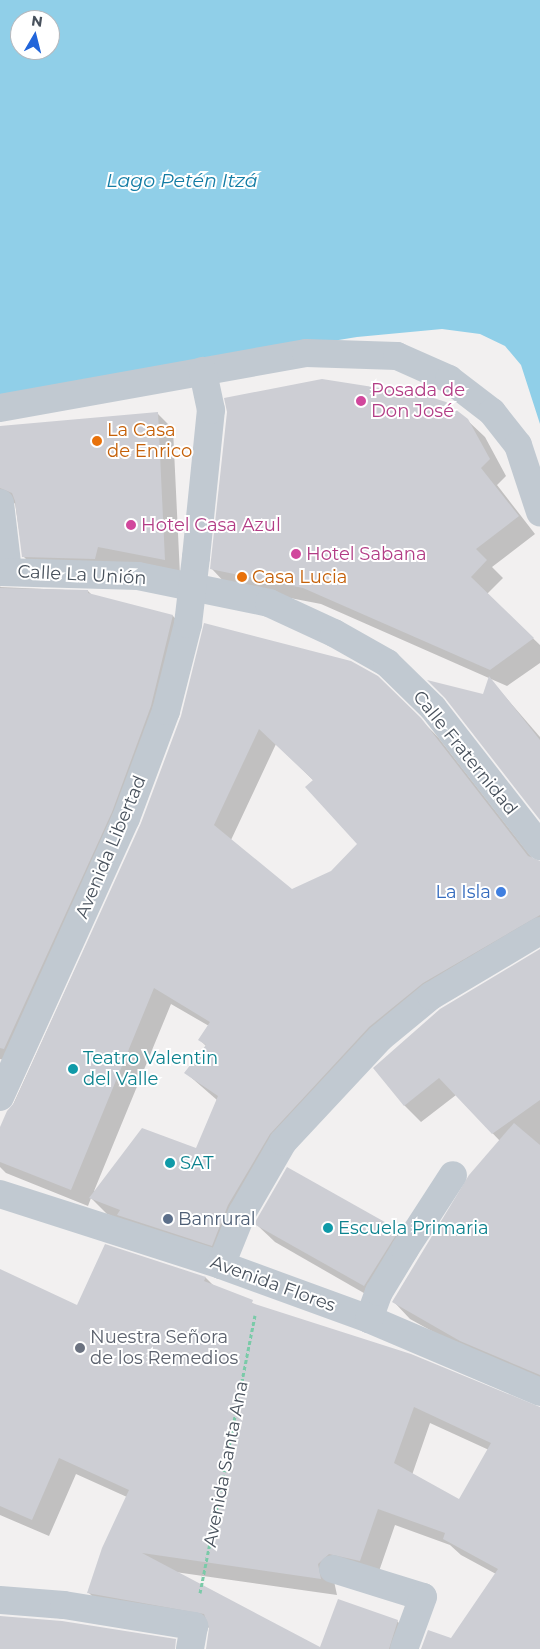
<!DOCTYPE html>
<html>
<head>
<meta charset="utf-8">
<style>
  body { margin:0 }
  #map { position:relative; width:540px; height:1649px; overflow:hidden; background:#f2f0f0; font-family:Montserrat,sans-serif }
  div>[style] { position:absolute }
  .water>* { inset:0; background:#90cfe8 }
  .shadow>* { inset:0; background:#0003 }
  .building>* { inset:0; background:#cdced4 }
  .path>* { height:3px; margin-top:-1.5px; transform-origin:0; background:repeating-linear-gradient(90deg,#7acaa8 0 4px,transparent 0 6.5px) }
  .minor>* { height:28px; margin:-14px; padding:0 14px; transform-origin:14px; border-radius:14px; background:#c1c9d1 }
  .dots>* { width:14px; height:14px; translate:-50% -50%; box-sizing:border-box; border:2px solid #fff; border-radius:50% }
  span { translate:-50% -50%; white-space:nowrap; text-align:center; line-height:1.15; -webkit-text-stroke:4px #fff; paint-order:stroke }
  .hotel-label { font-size:18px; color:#b23c85 }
  .left { translate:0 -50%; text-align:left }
  .food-label { font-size:18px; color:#c56008 }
  .street-label { font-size:18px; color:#48515c }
  .shop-label { font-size:18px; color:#366cbe }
  .right { translate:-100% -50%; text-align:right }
  .culture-label { font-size:18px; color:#0d838f }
  .service-label { font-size:18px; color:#4e5e75 }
  .worship-label { font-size:18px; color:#5b616d }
  .water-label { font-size:19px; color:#137ca4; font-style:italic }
  .north { position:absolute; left:10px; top:10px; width:50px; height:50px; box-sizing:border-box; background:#fff; border:1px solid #b6b9be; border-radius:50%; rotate:8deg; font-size:14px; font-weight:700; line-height:20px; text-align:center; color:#48515c }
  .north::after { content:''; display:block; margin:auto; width:18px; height:22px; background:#2265da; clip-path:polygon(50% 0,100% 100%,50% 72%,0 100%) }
</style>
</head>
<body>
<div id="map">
  <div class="water">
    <div style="clip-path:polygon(evenodd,0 0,540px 0,540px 424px,521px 365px,505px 346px,480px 334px,442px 329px,357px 337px,0 395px,0 0,20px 20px,50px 20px,50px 50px,20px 50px,20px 20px)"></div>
  </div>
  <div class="shadow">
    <div style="clip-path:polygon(158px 414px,173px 429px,180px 575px,39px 572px,23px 556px,15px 503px,0 513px,6px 576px,0 587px,88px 591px,92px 595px,173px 616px,188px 632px,20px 1064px,0 1059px,0 427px)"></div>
    <div style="clip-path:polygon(467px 420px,485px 437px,506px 476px,497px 485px,535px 534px,492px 567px,503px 578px,487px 594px,540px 645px,540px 663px,507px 686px,321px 604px,228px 586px,212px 569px)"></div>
    <div style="clip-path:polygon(evenodd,377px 677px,438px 737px,540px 868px,540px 939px,440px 999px,385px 1044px,286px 1151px,229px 1262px,107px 1214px,91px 1198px,88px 1206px,6px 1173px,0 1167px,0 1133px,142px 824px,182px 717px,377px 677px,276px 744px,314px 781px,359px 844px,332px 872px,291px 891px,231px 840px,276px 744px,377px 677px,171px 1004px,209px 1026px,200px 1040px,206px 1046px,186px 1073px,217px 1100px,197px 1150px,94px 1191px,171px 1004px)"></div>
    <div style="clip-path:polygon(490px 679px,540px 737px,540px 818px,484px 696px)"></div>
    <div style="clip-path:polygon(540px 951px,540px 1384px,479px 1357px,410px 1319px,394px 1302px,500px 1141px,456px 1095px,421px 1122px,404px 1105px)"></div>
    <div style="clip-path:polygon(256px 1224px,398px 1231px,417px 1249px,383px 1304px,275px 1242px)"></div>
    <div style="clip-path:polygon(evenodd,105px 1246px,206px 1278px,214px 1286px,256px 1305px,540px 1408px,540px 1649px,422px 1649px,451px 1640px,496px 1574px,461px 1555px,450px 1545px,395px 1525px,377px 1577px,334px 1581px,337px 1595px,175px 1572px,321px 1649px,397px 1621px,414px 1638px,411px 1649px,207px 1649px,211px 1628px,105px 1609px,88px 1592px,127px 1497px,76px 1474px,49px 1536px,0 1515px,0 1270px,78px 1307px,105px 1246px,430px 1423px,489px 1450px,459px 1500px,412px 1475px,430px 1423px)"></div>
  </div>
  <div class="building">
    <div style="clip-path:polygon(322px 379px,424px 395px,446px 402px,468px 419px,490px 459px,481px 468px,519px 516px,476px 549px,487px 560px,471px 577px,534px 638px,490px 670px,303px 588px,210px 569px,227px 412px,224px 398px)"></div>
    <div style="clip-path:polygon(158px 412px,165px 560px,98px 547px,95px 559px,22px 557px,15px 501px,12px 493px,0 488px,0 426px)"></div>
    <div style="clip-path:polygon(0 588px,88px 590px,88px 593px,173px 615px,151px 706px,112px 812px,4px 1049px,0 1048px)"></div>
    <div style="clip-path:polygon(evenodd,204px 623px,351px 661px,378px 676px,421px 718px,528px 856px,540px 861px,540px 915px,423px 983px,369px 1027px,270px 1134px,228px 1205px,212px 1246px,117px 1215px,120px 1210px,89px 1198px,142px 1128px,196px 1148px,218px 1096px,184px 1073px,206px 1045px,198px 1040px,210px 1022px,154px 988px,71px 1190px,0 1162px,0 1127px,7px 1111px,14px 1103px,141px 823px,181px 716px,204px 623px,259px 729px,313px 780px,305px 787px,357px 844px,331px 871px,292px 889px,214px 825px,259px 729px)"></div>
    <div style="clip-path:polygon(489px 676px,540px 740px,540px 820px,445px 698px,427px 680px,483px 694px)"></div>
    <div style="clip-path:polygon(540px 949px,540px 1100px,492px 1134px,439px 1078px,404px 1106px,373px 1068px,440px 1009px)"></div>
    <div style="clip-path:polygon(514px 1123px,540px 1145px,540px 1375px,460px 1341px,392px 1302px,469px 1175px)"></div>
    <div style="clip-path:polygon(287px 1167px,399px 1230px,364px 1286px,254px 1224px)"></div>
    <div style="clip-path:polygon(evenodd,105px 1244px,206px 1277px,204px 1281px,253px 1300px,252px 1303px,411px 1354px,540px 1407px,540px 1649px,421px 1649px,428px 1630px,451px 1638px,498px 1569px,443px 1539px,445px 1533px,378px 1509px,360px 1561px,329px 1554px,318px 1564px,321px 1579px,142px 1553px,320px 1647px,338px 1599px,398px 1620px,389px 1649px,206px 1649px,209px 1628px,204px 1614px,87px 1593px,102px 1548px,129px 1490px,59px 1458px,32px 1520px,0 1506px,0 1269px,77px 1305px,105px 1244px,414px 1407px,491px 1443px,459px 1499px,394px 1463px,414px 1407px)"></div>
    <div style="clip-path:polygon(0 1616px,62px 1621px,176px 1639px,175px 1649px,0 1649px)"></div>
  </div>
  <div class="path">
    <div style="left:200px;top:1593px;width:283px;rotate:-78.8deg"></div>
  </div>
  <div class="minor">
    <div style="left:0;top:408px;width:311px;rotate:-10.2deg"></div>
    <div style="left:306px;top:353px;width:91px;rotate:1.9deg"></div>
    <div style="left:397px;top:356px;width:57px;rotate:23.9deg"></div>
    <div style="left:449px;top:379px;width:54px;rotate:37.5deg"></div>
    <div style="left:492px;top:412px;width:42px;rotate:51.8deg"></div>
    <div style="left:518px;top:445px;width:71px;rotate:71.8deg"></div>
    <div style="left:0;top:503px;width:68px;rotate:83.3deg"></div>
    <div style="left:0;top:572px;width:138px;rotate:1.7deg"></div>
    <div style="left:138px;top:576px;width:134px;rotate:11.6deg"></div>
    <div style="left:269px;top:603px;width:72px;rotate:24.8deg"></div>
    <div style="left:334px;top:633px;width:61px;rotate:29.5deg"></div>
    <div style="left:387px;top:663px;width:64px;rotate:44.4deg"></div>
    <div style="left:433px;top:708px;width:175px;rotate:52.2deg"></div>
    <div style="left:0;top:1097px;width:306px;rotate:-65.7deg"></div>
    <div style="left:126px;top:818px;width:114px;rotate:-69.5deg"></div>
    <div style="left:166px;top:711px;width:90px;rotate:-75.8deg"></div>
    <div style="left:188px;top:624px;width:67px;rotate:-83.2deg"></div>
    <div style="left:196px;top:557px;width:148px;rotate:-84.2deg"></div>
    <div style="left:211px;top:410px;width:40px;rotate:-102deg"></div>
    <div style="left:0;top:1194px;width:232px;rotate:17.8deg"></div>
    <div style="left:221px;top:1265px;width:158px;rotate:20deg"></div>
    <div style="left:369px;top:1319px;width:186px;rotate:23.1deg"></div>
    <div style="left:221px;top:1265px;width:56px;rotate:-68deg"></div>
    <div style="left:242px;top:1213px;width:82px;rotate:-60deg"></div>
    <div style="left:283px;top:1142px;width:142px;rotate:-47deg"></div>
    <div style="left:380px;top:1038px;width:66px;rotate:-39.5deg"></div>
    <div style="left:431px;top:996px;width:127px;rotate:-30.8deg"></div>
    <div style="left:369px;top:1319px;width:29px;rotate:-70deg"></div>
    <div style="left:379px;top:1292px;width:50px;rotate:-58.8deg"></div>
    <div style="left:405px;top:1249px;width:88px;rotate:-57deg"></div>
    <div style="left:333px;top:1569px;width:94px;rotate:17.3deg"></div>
    <div style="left:423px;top:1597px;width:55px;rotate:110.1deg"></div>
    <div style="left:0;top:1600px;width:64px;rotate:4.5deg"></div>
    <div style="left:64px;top:1605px;width:132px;rotate:9.2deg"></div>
    <div style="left:194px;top:1626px;width:23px;rotate:100deg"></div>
  </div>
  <div class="dots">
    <div style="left:361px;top:401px;background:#d1479c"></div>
    <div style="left:97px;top:441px;background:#e8710a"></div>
    <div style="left:131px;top:525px;background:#d1479c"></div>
    <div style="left:296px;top:554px;background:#d1479c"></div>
    <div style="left:242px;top:577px;background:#e8710a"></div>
    <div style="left:501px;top:892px;background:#3f7fe0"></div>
    <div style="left:73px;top:1069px;background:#0f9aa8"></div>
    <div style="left:170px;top:1163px;background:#0f9aa8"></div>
    <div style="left:168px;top:1219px;background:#5c6f8a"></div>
    <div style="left:328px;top:1228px;background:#0f9aa8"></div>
    <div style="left:80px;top:1348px;background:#6b7280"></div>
  </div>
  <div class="hotel-label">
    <span class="left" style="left:371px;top:401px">Posada de<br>Don José</span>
    <span class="left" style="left:141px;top:525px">Hotel Casa Azul</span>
    <span class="left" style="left:306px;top:554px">Hotel Sabana</span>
  </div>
  <div class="food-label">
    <span class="left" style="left:107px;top:441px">La Casa<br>de Enrico</span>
    <span class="left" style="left:252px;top:577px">Casa Lucia</span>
  </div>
  <div class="street-label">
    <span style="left:82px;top:575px;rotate:3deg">Calle La Unión</span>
    <span style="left:465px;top:753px;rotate:51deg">Calle Fraternidad</span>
    <span style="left:111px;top:847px;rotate:-67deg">Avenida Libertad</span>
    <span style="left:273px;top:1284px;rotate:20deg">Avenida Flores</span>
    <span style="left:226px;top:1464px;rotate:-79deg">Avenida Santa Ana</span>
  </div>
  <div class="shop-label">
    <span class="right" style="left:491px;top:892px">La Isla</span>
  </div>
  <div class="culture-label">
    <span class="left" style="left:83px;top:1069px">Teatro Valentin<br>del Valle</span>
    <span class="left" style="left:180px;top:1163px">SAT</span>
    <span class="left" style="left:338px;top:1228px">Escuela Primaria</span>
  </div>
  <div class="service-label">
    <span class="left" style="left:178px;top:1219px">Banrural</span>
  </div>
  <div class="worship-label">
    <span class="left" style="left:90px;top:1348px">Nuestra Señora<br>de los Remedios</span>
  </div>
  <div class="water-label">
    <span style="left:182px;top:181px">Lago Petén Itzá</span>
  </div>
  <div class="north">N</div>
</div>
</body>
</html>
